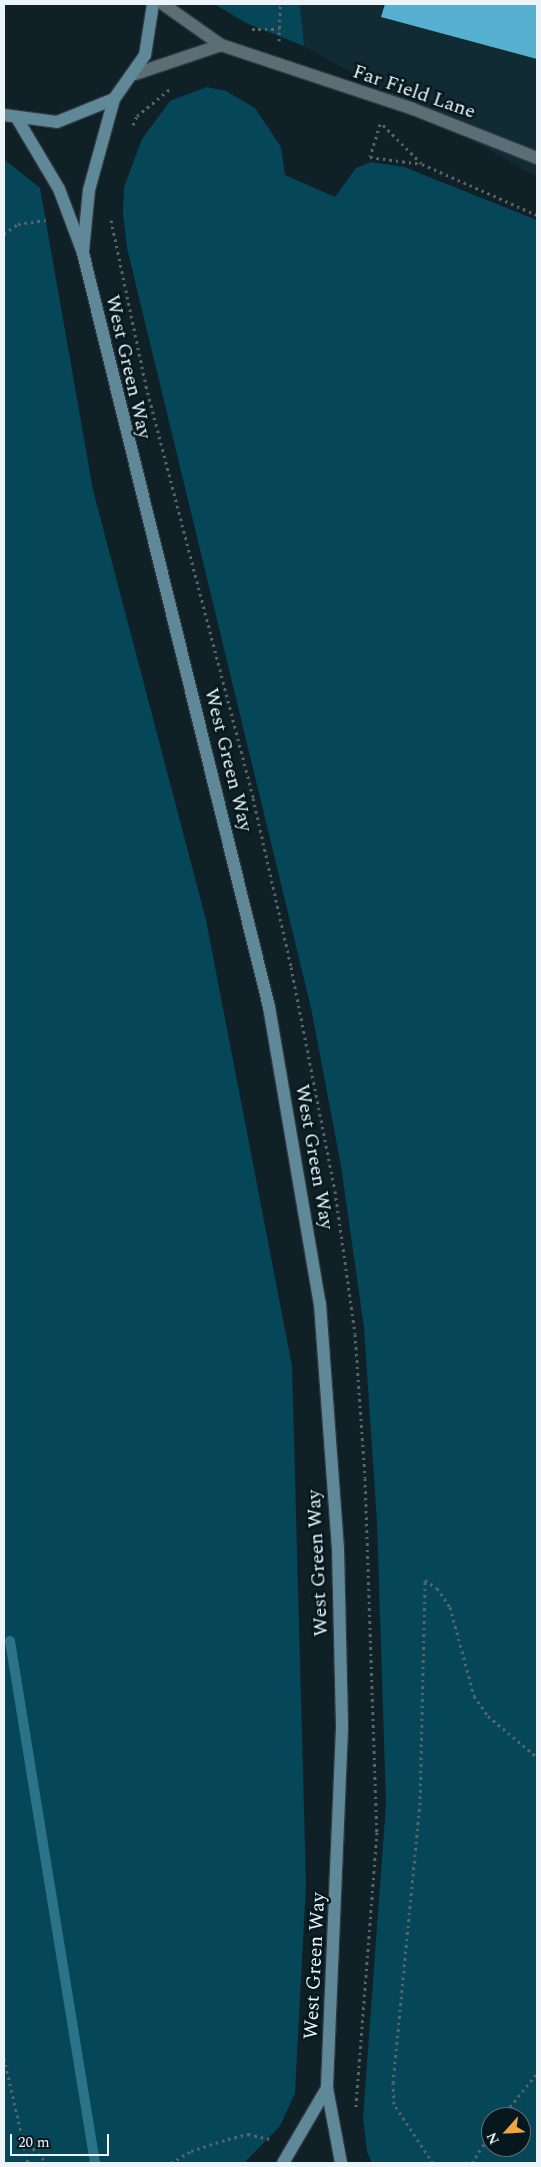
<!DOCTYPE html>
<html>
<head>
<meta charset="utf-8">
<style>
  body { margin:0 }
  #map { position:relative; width:541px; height:2167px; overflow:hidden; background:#0f2026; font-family:Spectral,serif }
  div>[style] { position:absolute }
  .built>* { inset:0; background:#112b34 }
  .green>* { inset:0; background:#054659 }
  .stream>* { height:10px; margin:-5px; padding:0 5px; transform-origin:5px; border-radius:5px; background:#2c7289 }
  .building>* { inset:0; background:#55b1cf }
  .path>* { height:3px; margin-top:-1.5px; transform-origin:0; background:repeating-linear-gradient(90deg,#57656b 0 2.5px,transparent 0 6.5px) }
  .roads { filter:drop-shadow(1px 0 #2f393e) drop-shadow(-1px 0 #2f393e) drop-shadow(0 1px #2f393e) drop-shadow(0 -1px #2f393e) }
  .lane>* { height:12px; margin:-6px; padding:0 6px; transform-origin:6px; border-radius:6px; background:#5b6e76 }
  .secondary>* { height:12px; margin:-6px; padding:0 6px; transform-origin:6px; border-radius:6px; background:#5f8999 }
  span { translate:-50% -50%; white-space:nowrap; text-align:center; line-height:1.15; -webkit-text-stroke:5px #06171d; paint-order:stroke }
  .street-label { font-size:20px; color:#eaf4f9 }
  .frame { position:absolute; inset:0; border:5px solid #eaf4f9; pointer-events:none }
  .north { position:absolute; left:481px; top:2107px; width:50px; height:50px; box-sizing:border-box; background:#06171d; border:1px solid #616f75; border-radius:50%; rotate:244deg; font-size:14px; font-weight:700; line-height:20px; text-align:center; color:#eaf4f9 }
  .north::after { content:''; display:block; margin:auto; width:18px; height:22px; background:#efa73d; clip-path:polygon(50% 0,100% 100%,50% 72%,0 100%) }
  .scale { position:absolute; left:10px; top:2134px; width:99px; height:22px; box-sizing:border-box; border:2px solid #eaf4f9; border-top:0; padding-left:6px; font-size:15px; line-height:18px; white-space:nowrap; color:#eaf4f9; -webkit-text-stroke:4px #06171d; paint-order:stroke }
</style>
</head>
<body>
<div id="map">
  <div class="built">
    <div style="clip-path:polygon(300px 4px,537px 4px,537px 177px,304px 46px)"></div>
  </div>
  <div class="green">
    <div style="clip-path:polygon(214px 4px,300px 4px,304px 46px,246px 23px)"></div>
    <div style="clip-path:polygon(evenodd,207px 87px,226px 91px,255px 108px,281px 147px,285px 175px,335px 197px,356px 168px,371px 162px,404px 167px,537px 220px,537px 2163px,372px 2163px,367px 2152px,363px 2118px,386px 1804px,377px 1522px,364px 1328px,341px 1166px,311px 1008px,127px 248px,123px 214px,124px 187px,142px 139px,170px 101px,207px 87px,491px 2117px,521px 2117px,521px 2147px,491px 2147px,491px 2117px)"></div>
    <div style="clip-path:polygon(4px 159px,40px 188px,93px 490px,206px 920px,292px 1366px,306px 1884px,295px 2093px,280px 2126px,244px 2163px,4px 2163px)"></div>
  </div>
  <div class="stream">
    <div style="left:10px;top:1641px;width:529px;rotate:80.75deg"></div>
  </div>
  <div class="building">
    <div style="clip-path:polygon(385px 4px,537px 4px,537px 59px,381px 17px)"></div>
  </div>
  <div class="path">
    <div style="left:252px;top:29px;width:27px"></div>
    <div style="left:279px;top:41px;width:37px;rotate:-88deg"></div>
    <div style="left:380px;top:124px;width:34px;rotate:107deg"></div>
    <div style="left:370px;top:157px;width:52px;rotate:7.7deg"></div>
    <div style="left:422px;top:164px;width:126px;rotate:23.9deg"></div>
    <div style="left:133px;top:125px;width:10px;rotate:-66deg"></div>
    <div style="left:137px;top:116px;width:44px;rotate:-39.5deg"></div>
    <div style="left:383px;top:125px;width:54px;rotate:45deg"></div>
    <div style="left:111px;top:220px;width:170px;rotate:78.1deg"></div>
    <div style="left:146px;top:386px;width:426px;rotate:75.4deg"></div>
    <div style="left:253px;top:798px;width:173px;rotate:77.3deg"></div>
    <div style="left:291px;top:967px;width:228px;rotate:78.9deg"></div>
    <div style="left:335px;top:1191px;width:144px;rotate:82deg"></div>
    <div style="left:355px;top:1334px;width:144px;rotate:86deg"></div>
    <div style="left:365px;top:1478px;width:354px;rotate:88.1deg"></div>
    <div style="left:377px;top:1832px;width:277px;rotate:94.4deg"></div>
    <div style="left:4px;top:234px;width:17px;rotate:-36deg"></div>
    <div style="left:18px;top:224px;width:28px;rotate:-8deg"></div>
    <div style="left:4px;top:2058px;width:108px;rotate:77.1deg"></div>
    <div style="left:502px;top:2117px;width:56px;rotate:-51.5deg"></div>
    <div style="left:24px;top:2139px;width:33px;rotate:46deg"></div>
    <div style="left:171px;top:2163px;width:23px;rotate:-31deg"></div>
    <div style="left:191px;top:2151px;width:39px;rotate:-18deg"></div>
    <div style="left:228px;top:2139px;width:21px;rotate:-14deg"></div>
    <div style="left:248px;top:2134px;width:22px;rotate:13deg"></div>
    <div style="left:433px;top:2163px;width:71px;rotate:-123.5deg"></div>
    <div style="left:394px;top:2104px;width:21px;rotate:-93deg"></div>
    <div style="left:393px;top:2083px;width:279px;rotate:-84.5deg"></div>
    <div style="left:420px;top:1805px;width:225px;rotate:-88.7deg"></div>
    <div style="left:425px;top:1580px;width:14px;rotate:34deg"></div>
    <div style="left:437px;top:1588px;width:23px;rotate:56deg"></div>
    <div style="left:450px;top:1607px;width:92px;rotate:74.9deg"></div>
    <div style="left:474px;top:1696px;width:24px;rotate:55deg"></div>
    <div style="left:488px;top:1716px;width:64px;rotate:39.9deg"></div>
    <div style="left:472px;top:2163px;width:36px;rotate:-58deg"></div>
  </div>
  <div class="roads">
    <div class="lane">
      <div style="left:163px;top:4px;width:71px;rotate:35.3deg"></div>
      <div style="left:221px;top:45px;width:202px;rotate:18.4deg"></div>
      <div style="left:413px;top:109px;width:133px;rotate:21.6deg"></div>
      <div style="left:135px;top:74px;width:91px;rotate:-18.6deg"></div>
    </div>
    <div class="secondary">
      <div style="left:4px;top:115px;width:53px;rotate:7.5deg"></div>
      <div style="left:57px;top:122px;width:61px;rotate:-22deg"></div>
      <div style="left:114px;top:99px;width:54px;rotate:-54.8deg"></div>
      <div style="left:145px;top:55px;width:52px;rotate:-81.1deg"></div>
      <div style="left:18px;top:120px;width:80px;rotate:59.3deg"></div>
      <div style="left:59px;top:189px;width:68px;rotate:69.4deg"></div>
      <div style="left:83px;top:253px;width:777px;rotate:76.14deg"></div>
      <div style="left:269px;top:1007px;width:301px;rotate:80.3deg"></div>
      <div style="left:320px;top:1304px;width:246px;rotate:85.8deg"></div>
      <div style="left:338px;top:1549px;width:179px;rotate:88.7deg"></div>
      <div style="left:342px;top:1728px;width:360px;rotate:92.4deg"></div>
      <div style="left:327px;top:2088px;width:76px;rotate:79.4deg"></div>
      <div style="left:83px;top:251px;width:61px;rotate:-84.4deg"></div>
      <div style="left:89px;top:190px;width:94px;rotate:-74.6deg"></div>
      <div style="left:283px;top:2163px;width:87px;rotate:-59.6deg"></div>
    </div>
  </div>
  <div class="street-label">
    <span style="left:414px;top:92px;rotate:19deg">Far Field Lane</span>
    <span style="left:128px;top:367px;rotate:77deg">West Green Way</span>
    <span style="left:228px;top:760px;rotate:76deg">West Green Way</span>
    <span style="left:314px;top:1157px;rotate:80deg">West Green Way</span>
    <span style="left:318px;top:1563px;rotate:-93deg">West Green Way</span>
    <span style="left:315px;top:1966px;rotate:-87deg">West Green Way</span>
  </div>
  <div class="frame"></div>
  <div class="north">N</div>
  <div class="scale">20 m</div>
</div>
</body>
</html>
